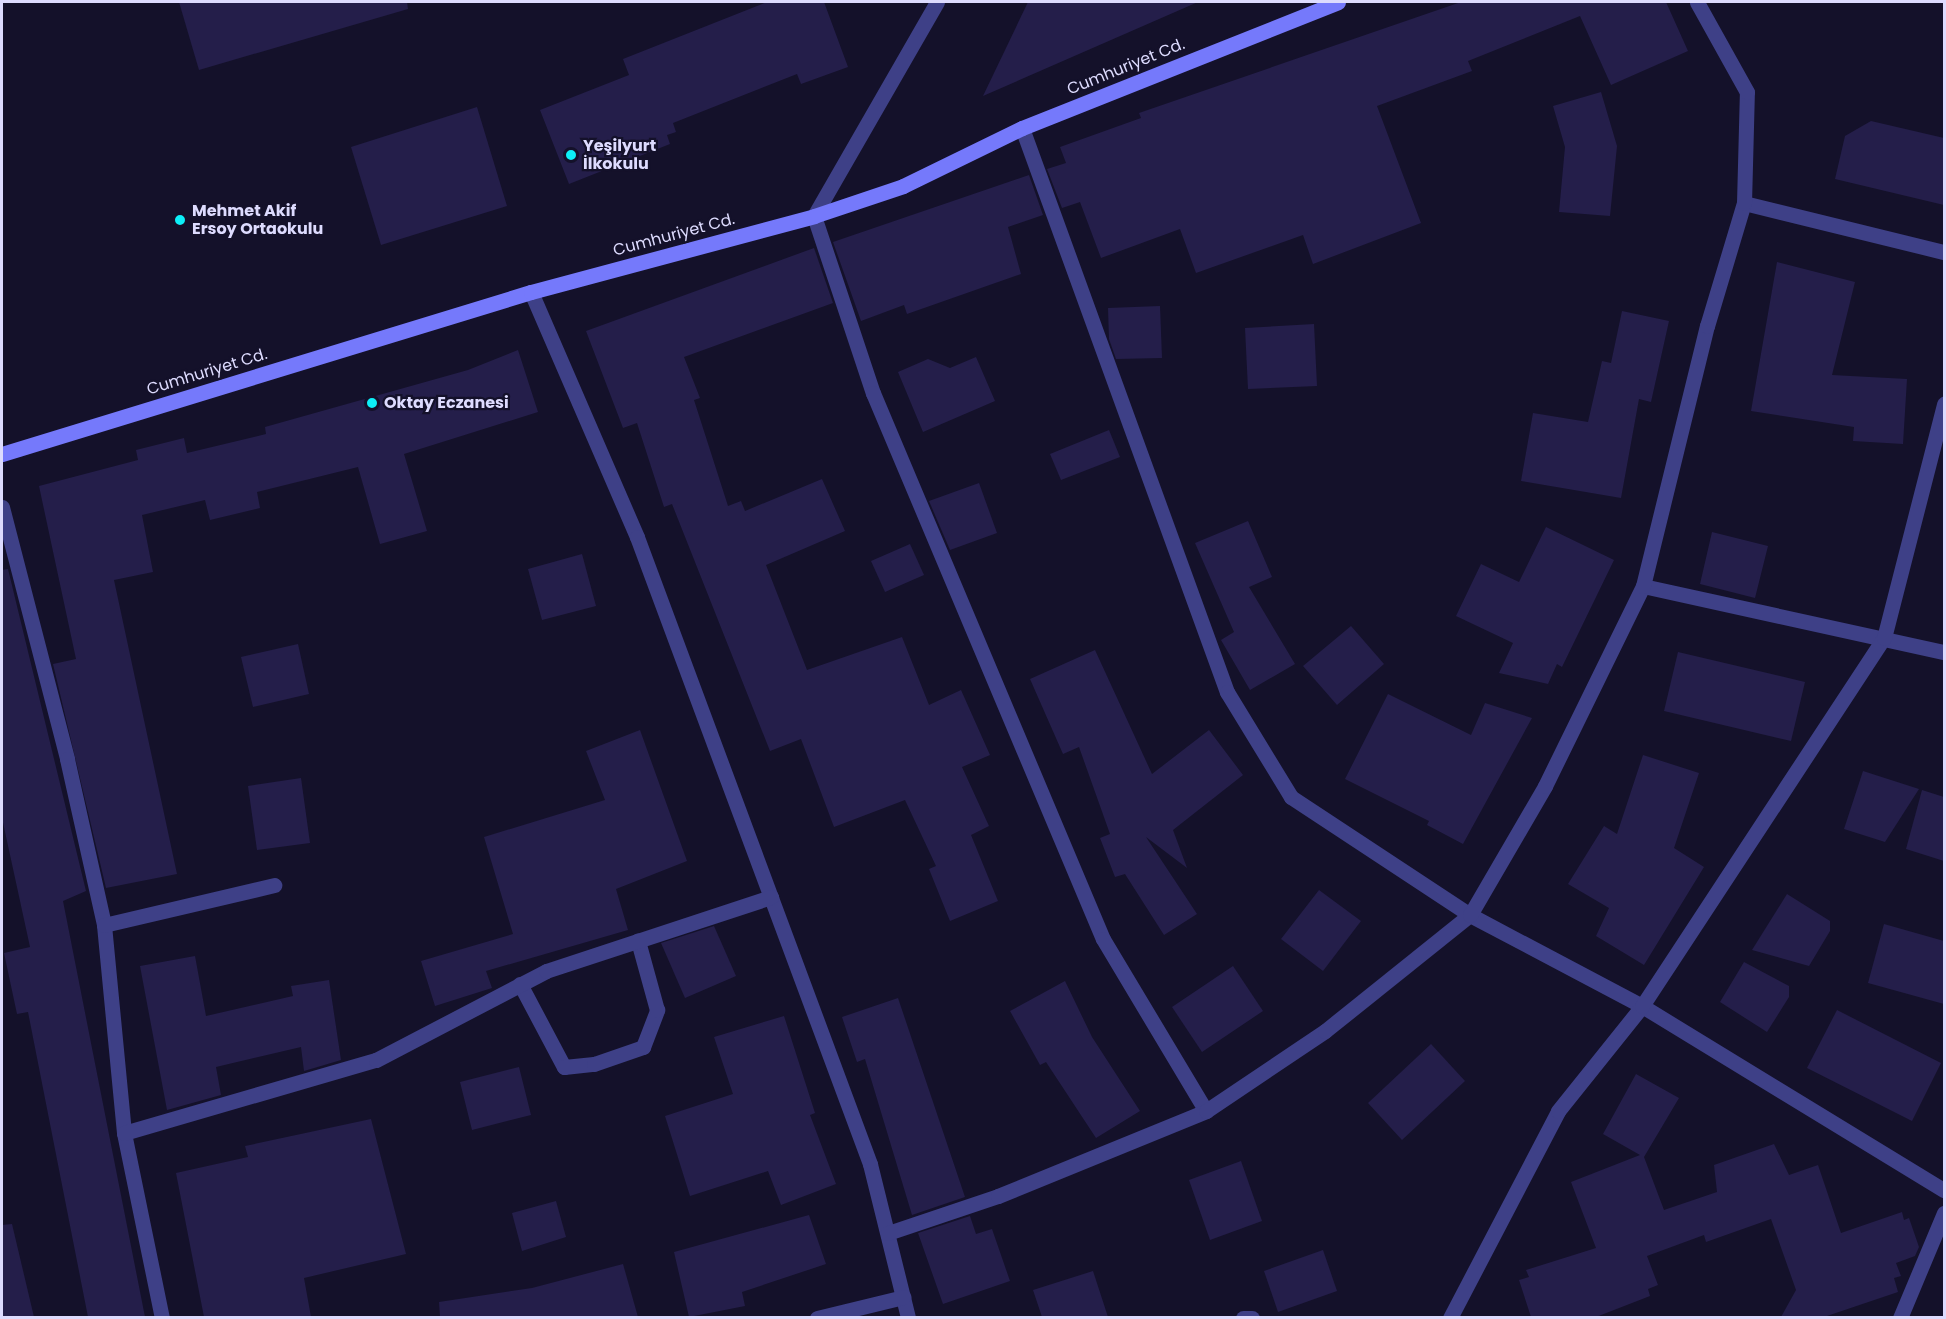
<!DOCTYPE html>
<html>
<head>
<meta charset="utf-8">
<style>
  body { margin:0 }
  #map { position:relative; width:1946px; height:1319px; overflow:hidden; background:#14112a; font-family:Poppins,sans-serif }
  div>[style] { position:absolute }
  .building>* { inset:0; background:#241e4a }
  .minor>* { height:15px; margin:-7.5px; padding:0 7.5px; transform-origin:7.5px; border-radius:7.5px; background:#3e4087 }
  .secondary>* { height:15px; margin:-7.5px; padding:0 7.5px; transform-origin:7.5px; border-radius:7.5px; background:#7579fb }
  .dots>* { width:16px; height:16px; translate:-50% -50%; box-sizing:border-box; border:3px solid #14112a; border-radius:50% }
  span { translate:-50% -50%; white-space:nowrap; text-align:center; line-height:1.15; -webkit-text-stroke:4.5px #14112a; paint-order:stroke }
  .street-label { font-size:16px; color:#dddbfe }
  .poi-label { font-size:16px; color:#dddbfe; font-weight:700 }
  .left { translate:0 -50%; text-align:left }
  .frame { position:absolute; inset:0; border:3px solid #dddbfe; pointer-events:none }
</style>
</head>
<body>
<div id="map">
  <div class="building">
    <div style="clip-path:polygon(179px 2px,407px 2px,408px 9px,199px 70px)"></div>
    <div style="clip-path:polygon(767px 2px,824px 2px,848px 67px,801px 84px,797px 74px,673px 123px,676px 132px,667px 135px,670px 144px,569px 184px,540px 110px,629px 75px,623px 59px)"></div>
    <div style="clip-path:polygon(1028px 2px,1198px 2px,983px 96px)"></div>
    <div style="clip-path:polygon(1461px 2px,1666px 2px,1688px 51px,1611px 85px,1580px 16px,1468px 61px,1472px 71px,1377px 106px,1421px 223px,1313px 264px,1303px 235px,1196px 273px,1180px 229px,1101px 258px,1080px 202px,1062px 208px,1047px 169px,1066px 163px,1060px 147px,1141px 118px,1139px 113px)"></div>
    <div style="clip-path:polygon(1601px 92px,1617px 146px,1610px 216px,1559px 212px,1565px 147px,1553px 106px)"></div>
    <div style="clip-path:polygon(477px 107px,507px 206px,381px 245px,351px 147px)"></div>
    <div style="clip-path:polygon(1871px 121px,1944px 138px,1944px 205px,1835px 179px,1845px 136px)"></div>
    <div style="clip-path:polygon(1029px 175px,1043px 215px,1008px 227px,1021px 274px,907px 314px,904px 305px,861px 321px,833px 242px)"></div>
    <div style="clip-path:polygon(814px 248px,833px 303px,684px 357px,700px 398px,694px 400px,728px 506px,741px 501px,745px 511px,822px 479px,845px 531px,766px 565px,807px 670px,902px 637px,929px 705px,961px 690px,990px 755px,962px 767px,989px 826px,971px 835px,998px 901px,950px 921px,929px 869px,936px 866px,905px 800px,834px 827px,801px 739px,770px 751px,672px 504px,664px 507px,637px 423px,623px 428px,586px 331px)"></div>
    <div style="clip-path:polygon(1777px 262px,1855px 282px,1832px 375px,1907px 379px,1903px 444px,1853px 441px,1854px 427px,1751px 411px)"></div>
    <div style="clip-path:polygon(1160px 306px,1162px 358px,1116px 359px,1109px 339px,1108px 308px)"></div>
    <div style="clip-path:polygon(1622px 311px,1669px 321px,1651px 402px,1639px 399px,1621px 498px,1521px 481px,1533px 413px,1588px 422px,1602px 361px,1611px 363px)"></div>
    <div style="clip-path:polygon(1314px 324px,1317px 386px,1248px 389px,1245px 328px)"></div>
    <div style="clip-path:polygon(518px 350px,538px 412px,404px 454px,427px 531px,380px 544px,358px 467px,257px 492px,260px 508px,210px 520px,205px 500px,142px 515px,153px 572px,114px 580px,177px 874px,106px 888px,53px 664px,76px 659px,39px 486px,138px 460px,136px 450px,184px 438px,187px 453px,266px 434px,265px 427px,468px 370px)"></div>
    <div style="clip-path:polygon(976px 357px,995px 401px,923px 432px,898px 372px,928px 359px,950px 368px)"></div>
    <div style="clip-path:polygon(1109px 430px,1120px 457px,1061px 480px,1050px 454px)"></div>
    <div style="clip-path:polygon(979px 483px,997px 533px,950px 550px,929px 501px)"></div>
    <div style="clip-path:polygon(1248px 521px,1272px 577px,1249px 587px,1295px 664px,1250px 690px,1221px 640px,1234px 632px,1195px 543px)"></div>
    <div style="clip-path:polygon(1546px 527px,1614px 560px,1562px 667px,1557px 664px,1548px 684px,1499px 673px,1513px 643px,1456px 616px,1481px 564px,1519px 582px)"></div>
    <div style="clip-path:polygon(1712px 532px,1768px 546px,1755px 598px,1700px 584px)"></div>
    <div style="clip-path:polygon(910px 544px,924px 575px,885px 592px,871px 561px)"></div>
    <div style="clip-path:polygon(582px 554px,596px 606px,542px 620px,528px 569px)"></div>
    <div style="clip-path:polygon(8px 569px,86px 891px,63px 901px,145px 1317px,88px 1317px,28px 1012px,17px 1014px,4px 953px,30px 947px,2px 818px,2px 570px)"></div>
    <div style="clip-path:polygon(1351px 626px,1384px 664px,1337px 705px,1303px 666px)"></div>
    <div style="clip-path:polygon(298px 644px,309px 694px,253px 707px,241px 657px)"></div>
    <div style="clip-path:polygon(1095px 650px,1152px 774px,1209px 730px,1243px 775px,1173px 830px,1187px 868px,1146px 837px,1197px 914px,1164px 935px,1125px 874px,1115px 877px,1100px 838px,1110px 834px,1079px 747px,1063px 754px,1030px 679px)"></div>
    <div style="clip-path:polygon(1678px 652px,1805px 682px,1791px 741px,1664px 711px)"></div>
    <div style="clip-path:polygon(1388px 694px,1471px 735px,1485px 703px,1532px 718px,1463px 844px,1427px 825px,1429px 821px,1345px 779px)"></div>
    <div style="clip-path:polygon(640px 730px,687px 861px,616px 889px,628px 930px,486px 971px,492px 988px,435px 1006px,421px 961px,513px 934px,484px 837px,605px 800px,586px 751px)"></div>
    <div style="clip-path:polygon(1643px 755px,1699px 773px,1674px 848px,1704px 867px,1644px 965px,1596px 936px,1609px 908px,1568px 884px,1604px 826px,1617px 834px)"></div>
    <div style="clip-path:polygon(1863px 771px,1919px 789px,1885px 842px,1844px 829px)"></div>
    <div style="clip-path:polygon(301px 778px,310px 843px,257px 850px,248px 786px)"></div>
    <div style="clip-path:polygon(1922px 790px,1944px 797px,1944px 861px,1906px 849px)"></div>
    <div style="clip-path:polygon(1319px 890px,1361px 921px,1323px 971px,1281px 939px)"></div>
    <div style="clip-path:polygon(1787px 894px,1830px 921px,1830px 931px,1809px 966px,1752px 950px)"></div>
    <div style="clip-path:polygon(1884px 924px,1944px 941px,1944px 1004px,1868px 983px)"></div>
    <div style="clip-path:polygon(714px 926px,736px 976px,685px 998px,661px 943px)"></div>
    <div style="clip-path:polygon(195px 956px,206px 1016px,293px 996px,291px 986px,329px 980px,341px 1060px,304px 1071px,301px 1047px,216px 1067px,221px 1095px,167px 1110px,140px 966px)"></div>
    <div style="clip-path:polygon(1744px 962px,1789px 986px,1789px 997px,1767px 1032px,1720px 1002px)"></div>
    <div style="clip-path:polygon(1233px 966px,1263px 1011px,1202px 1052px,1172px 1007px)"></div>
    <div style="clip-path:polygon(1065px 981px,1092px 1037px,1140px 1111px,1096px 1138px,1046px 1062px,1040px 1065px,1010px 1011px)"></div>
    <div style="clip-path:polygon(898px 998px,965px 1197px,912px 1215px,865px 1059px,857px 1062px,842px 1017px)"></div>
    <div style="clip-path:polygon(1837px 1010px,1941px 1063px,1912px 1121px,1807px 1068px)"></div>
    <div style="clip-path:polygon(784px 1016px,815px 1113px,810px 1115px,836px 1184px,781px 1205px,768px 1171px,690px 1196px,665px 1116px,733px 1094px,714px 1037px)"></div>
    <div style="clip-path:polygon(1431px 1044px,1465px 1081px,1402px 1140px,1368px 1103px)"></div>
    <div style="clip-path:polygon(519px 1067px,531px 1115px,472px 1130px,460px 1082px)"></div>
    <div style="clip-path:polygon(1636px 1074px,1679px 1098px,1644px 1157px,1664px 1210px,1717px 1192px,1714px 1165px,1774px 1144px,1789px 1175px,1818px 1165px,1841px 1233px,1902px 1212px,1904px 1220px,1909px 1218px,1919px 1247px,1915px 1256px,1896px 1263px,1901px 1276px,1894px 1278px,1898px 1292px,1824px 1317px,1781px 1317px,1796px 1290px,1771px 1219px,1706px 1242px,1704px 1235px,1647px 1256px,1658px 1285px,1648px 1289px,1650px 1296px,1596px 1317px,1531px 1317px,1519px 1280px,1529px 1277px,1526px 1270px,1596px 1248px,1571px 1182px,1640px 1155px,1603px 1134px)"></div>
    <div style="clip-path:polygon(371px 1119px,406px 1254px,304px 1278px,311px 1317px,204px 1317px,176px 1173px,248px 1157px,245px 1146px)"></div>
    <div style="clip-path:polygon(1241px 1161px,1262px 1221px,1210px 1240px,1189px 1180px)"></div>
    <div style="clip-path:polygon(556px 1201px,566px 1237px,522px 1251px,512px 1213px)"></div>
    <div style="clip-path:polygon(809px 1215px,826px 1264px,742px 1292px,745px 1306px,689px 1317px,674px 1252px)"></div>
    <div style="clip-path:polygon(970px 1216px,976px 1234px,992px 1229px,1010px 1281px,943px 1304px,918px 1233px)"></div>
    <div style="clip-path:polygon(12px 1224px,34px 1317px,2px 1317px,2px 1225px)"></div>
    <div style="clip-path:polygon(1323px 1250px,1337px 1291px,1278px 1312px,1264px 1271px)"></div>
    <div style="clip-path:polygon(623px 1264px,638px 1317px,440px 1317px,439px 1302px,532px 1288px)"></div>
    <div style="clip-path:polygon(1093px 1271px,1108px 1317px,1042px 1317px,1033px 1290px)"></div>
  </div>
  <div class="minor">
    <div style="left:937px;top:2px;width:247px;rotate:119.9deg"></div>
    <div style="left:814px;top:216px;width:187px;rotate:71.6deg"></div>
    <div style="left:873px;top:393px;width:592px;rotate:67.16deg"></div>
    <div style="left:1103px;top:939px;width:200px;rotate:59.1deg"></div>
    <div style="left:1022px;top:128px;width:600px;rotate:70.03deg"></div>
    <div style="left:1227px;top:692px;width:123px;rotate:58.6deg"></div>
    <div style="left:1291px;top:797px;width:214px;rotate:33.4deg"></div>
    <div style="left:1470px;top:915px;width:195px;rotate:27.9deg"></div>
    <div style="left:1642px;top:1006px;width:354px;rotate:31.4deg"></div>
    <div style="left:1744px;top:203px;width:206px;rotate:13.8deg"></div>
    <div style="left:531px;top:292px;width:267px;rotate:66.6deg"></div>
    <div style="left:637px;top:537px;width:669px;rotate:69.61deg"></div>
    <div style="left:870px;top:1164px;width:159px;rotate:76.1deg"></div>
    <div style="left:2px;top:507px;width:260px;rotate:75.5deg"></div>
    <div style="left:67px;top:759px;width:170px;rotate:77.4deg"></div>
    <div style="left:104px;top:925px;width:209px;rotate:84.5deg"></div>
    <div style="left:124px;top:1133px;width:189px;rotate:78.4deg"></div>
    <div style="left:1643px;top:586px;width:308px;rotate:12.4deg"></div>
    <div style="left:104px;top:925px;width:175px;rotate:-13.2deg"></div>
    <div style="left:520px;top:984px;width:94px;rotate:62.1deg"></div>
    <div style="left:564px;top:1067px;width:30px;rotate:-6deg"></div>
    <div style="left:594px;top:1064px;width:52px;rotate:-19.1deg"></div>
    <div style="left:643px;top:1047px;width:40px;rotate:-69deg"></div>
    <div style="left:657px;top:1010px;width:72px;rotate:-105.4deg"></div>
    <div style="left:124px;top:1133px;width:262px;rotate:-16.2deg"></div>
    <div style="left:376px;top:1060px;width:192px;rotate:-27.6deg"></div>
    <div style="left:546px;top:971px;width:237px;rotate:-18.2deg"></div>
    <div style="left:888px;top:1233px;width:116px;rotate:-18.6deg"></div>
    <div style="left:998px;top:1196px;width:225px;rotate:-22.2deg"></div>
    <div style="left:1206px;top:1111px;width:143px;rotate:-33.9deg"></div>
    <div style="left:1325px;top:1031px;width:186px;rotate:-38.7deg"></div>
    <div style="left:1470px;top:915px;width:149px;rotate:-59.8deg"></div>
    <div style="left:1545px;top:786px;width:223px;rotate:-63.9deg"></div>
    <div style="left:1643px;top:586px;width:268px;rotate:-76.2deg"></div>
    <div style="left:1707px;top:326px;width:128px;rotate:-73.3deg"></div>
    <div style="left:1744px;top:203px;width:111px;rotate:-88.5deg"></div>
    <div style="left:1747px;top:92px;width:103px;rotate:-119.1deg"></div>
    <div style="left:817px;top:1318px;width:89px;rotate:-13.7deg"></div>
    <div style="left:1243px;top:1318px;width:9px"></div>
    <div style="left:1450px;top:1318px;width:233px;rotate:-62.4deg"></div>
    <div style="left:1558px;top:1111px;width:134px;rotate:-51.3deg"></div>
    <div style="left:1642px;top:1006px;width:440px;rotate:-56.7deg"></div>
    <div style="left:1884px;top:638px;width:242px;rotate:-75.6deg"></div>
    <div style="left:1900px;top:1318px;width:114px;rotate:-67.3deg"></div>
  </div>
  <div class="secondary">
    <div style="left:2px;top:454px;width:553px;rotate:-17.03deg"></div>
    <div style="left:531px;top:292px;width:293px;rotate:-15deg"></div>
    <div style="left:814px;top:216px;width:94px;rotate:-18.6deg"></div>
    <div style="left:903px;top:186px;width:132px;rotate:-26deg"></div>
    <div style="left:1022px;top:128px;width:340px;rotate:-21.7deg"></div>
  </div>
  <div class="dots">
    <div style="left:571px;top:155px;background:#0deff8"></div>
    <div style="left:180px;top:220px;background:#0deff8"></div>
    <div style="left:372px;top:403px;background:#0deff8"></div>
  </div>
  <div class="street-label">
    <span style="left:1126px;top:67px;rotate:-22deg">Cumhuriyet Cd.</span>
    <span style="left:674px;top:235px;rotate:-15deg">Cumhuriyet Cd.</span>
    <span style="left:207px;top:372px;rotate:-17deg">Cumhuriyet Cd.</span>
  </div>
  <div class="poi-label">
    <span class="left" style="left:583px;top:155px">Yeşilyurt<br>İlkokulu</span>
    <span class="left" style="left:192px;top:220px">Mehmet Akif<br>Ersoy Ortaokulu</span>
    <span class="left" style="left:384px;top:403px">Oktay Eczanesi</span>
  </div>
  <div class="frame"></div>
</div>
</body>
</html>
